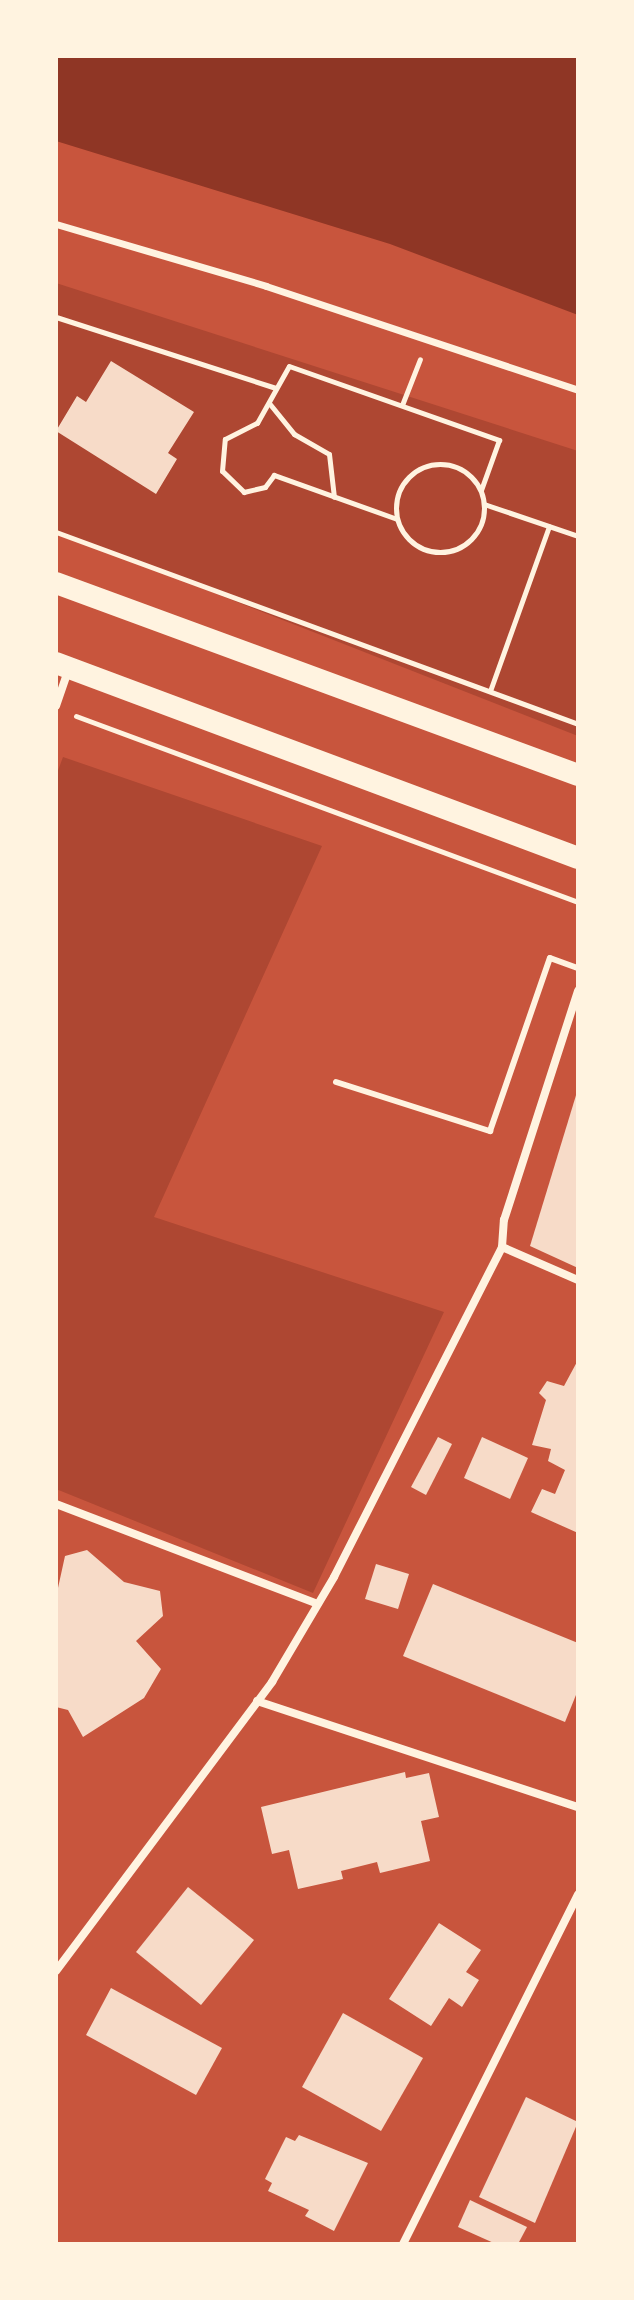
<!DOCTYPE html>
<html>
<head>
<meta charset="utf-8">
<style>
  body { margin:0 }
  #map { position:relative; width:634px; height:2300px; overflow:hidden; background:#c8553d; font-family:Montserrat,sans-serif }
  div>[style] { position:absolute }
  .green>* { inset:0; background:#ae4732 }
  .water>* { inset:0; background:#8f3625 }
  .building>* { inset:0; background:#f7dbc8 }
  .path>* { height:5px; margin:-2.5px; padding:0 2.5px; transform-origin:2.5px; border-radius:2.5px; background:#fff3e0 }
  .path>.ring { margin:-2.5px; padding:0; box-sizing:content-box; background:none; border:5px solid #fff3e0; border-radius:50% }
  .service>* { height:6px; margin:-3px; padding:0 3px; transform-origin:3px; border-radius:3px; background:#fff3e0 }
  .pedestrian>* { height:7px; margin:-3.5px; padding:0 3.5px; transform-origin:3.5px; border-radius:3.5px; background:#fff3e0 }
  .minor>* { height:8px; margin:-4px; padding:0 4px; transform-origin:4px; border-radius:4px; background:#fff3e0 }
  .trunk>* { height:22px; margin:-11px; padding:0 11px; transform-origin:11px; border-radius:11px; background:#fff3e0 }
  span { translate:-50% -50%; white-space:nowrap; text-align:center; line-height:1.15; -webkit-text-stroke:6px #fff3e0; paint-order:stroke }
  .frame { position:absolute; inset:0; border:58px solid #fff3e0; pointer-events:none }
</style>
</head>
<body>
<div id="map">
  <div class="green">
    <div style="clip-path:polygon(56px 283px,578px 451px,578px 736px,56px 531px)"></div>
    <div style="clip-path:polygon(63px 757px,322px 846px,154px 1217px,444px 1312px,313px 1593px,56px 1489px,56px 776px)"></div>
  </div>
  <div class="water">
    <div style="clip-path:polygon(56px 56px,578px 56px,578px 315px,390px 244px,56px 141px)"></div>
  </div>
  <div class="building">
    <div style="clip-path:polygon(111px 361px,194px 412px,168px 453px,177px 459px,156px 494px,56px 431px,77px 396px,86px 402px)"></div>
    <div style="clip-path:polygon(577px 1092px,578px 1093px,578px 1268px,530px 1246px)"></div>
    <div style="clip-path:polygon(578px 1360px,578px 1533px,531px 1512px,542px 1489px,555px 1494px,565px 1470px,548px 1461px,551px 1449px,532px 1445px,546px 1400px,539px 1393px,547px 1381px,564px 1386px)"></div>
    <div style="clip-path:polygon(438px 1437px,452px 1444px,426px 1495px,411px 1487px)"></div>
    <div style="clip-path:polygon(482px 1437px,528px 1458px,510px 1499px,464px 1478px)"></div>
    <div style="clip-path:polygon(87px 1550px,124px 1582px,160px 1591px,163px 1616px,136px 1641px,161px 1669px,144px 1698px,83px 1737px,68px 1710px,56px 1707px,56px 1597px,65px 1556px)"></div>
    <div style="clip-path:polygon(376px 1564px,409px 1574px,398px 1609px,365px 1599px)"></div>
    <div style="clip-path:polygon(433px 1584px,578px 1643px,578px 1690px,565px 1722px,403px 1656px)"></div>
    <div style="clip-path:polygon(405px 1772px,406px 1778px,429px 1773px,439px 1817px,421px 1821px,430px 1861px,380px 1873px,377px 1862px,341px 1871px,343px 1879px,298px 1889px,289px 1850px,272px 1854px,261px 1807px)"></div>
    <div style="clip-path:polygon(188px 1887px,254px 1940px,201px 2005px,136px 1952px)"></div>
    <div style="clip-path:polygon(439px 1923px,481px 1950px,466px 1972px,479px 1980px,462px 2007px,449px 1998px,431px 2026px,389px 1999px)"></div>
    <div style="clip-path:polygon(111px 1988px,222px 2048px,196px 2095px,86px 2035px)"></div>
    <div style="clip-path:polygon(343px 2013px,423px 2058px,381px 2131px,302px 2087px)"></div>
    <div style="clip-path:polygon(526px 2097px,578px 2122px,535px 2223px,479px 2197px)"></div>
    <div style="clip-path:polygon(299px 2135px,368px 2163px,334px 2231px,305px 2216px,309px 2210px,268px 2191px,272px 2183px,265px 2179px,286px 2137px,295px 2141px)"></div>
    <div style="clip-path:polygon(470px 2200px,527px 2227px,518px 2244px,496px 2244px,458px 2227px)"></div>
  </div>
  <div class="path">
    <div style="left:56px;top:317px;width:231px;rotate:17.9deg"></div>
    <div style="left:269px;top:403px;width:40px;rotate:51deg"></div>
    <div style="left:294px;top:434px;width:40px;rotate:29.7deg"></div>
    <div style="left:329px;top:454px;width:43px;rotate:83.4deg"></div>
    <div style="left:402px;top:405px;width:49px;rotate:-68.6deg"></div>
    <div class="ring" style="left:396px;top:464px;width:83px;height:83px"></div>
    <div style="left:484px;top:504px;width:99px;rotate:18.8deg"></div>
    <div style="left:397px;top:519px;width:131px;rotate:-160.3deg"></div>
    <div style="left:274px;top:475px;width:15px;rotate:127deg"></div>
    <div style="left:265px;top:487px;width:22px;rotate:167deg"></div>
    <div style="left:244px;top:492px;width:30px;rotate:-136deg"></div>
    <div style="left:222px;top:471px;width:32px;rotate:-85deg"></div>
    <div style="left:225px;top:439px;width:36px;rotate:-27deg"></div>
    <div style="left:257px;top:423px;width:65px;rotate:-60.7deg"></div>
    <div style="left:289px;top:366px;width:223px;rotate:19.4deg"></div>
    <div style="left:499px;top:440px;width:53px;rotate:109.8deg"></div>
    <div style="left:56px;top:532px;width:556px;rotate:20.19deg"></div>
    <div style="left:490px;top:691px;width:175px;rotate:-70.3deg"></div>
    <div style="left:76px;top:716px;width:535px;rotate:20.33deg"></div>
  </div>
  <div class="service">
    <div style="left:336px;top:1082px;width:162px;rotate:17.7deg"></div>
    <div style="left:490px;top:1131px;width:183px;rotate:-70.9deg"></div>
    <div style="left:550px;top:958px;width:30px;rotate:20deg"></div>
  </div>
  <div class="pedestrian">
    <div style="left:56px;top:224px;width:219px;rotate:16.4deg"></div>
    <div style="left:266px;top:286px;width:329px;rotate:18.4deg"></div>
  </div>
  <div class="minor">
    <div style="left:56px;top:706px;width:40px;rotate:-71.1deg"></div>
    <div style="left:502px;top:1247px;width:83px;rotate:23.5deg"></div>
    <div style="left:56px;top:1504px;width:280px;rotate:20.9deg"></div>
    <div style="left:257px;top:1701px;width:338px;rotate:18.3deg"></div>
    <div style="left:56px;top:1971px;width:361px;rotate:-53.2deg"></div>
    <div style="left:272px;top:1682px;width:122px;rotate:-59.4deg"></div>
    <div style="left:334px;top:1577px;width:370px;rotate:-63deg"></div>
    <div style="left:502px;top:1247px;width:27px;rotate:-86deg"></div>
    <div style="left:504px;top:1220px;width:241px;rotate:-72.1deg"></div>
    <div style="left:403px;top:2244px;width:391px;rotate:-63.4deg"></div>
  </div>
  <div class="trunk">
    <div style="left:56px;top:583px;width:556px;rotate:20.19deg"></div>
    <div style="left:56px;top:663px;width:557px;rotate:20.48deg"></div>
  </div>
  <div class="frame"></div>
</div>
</body>
</html>
